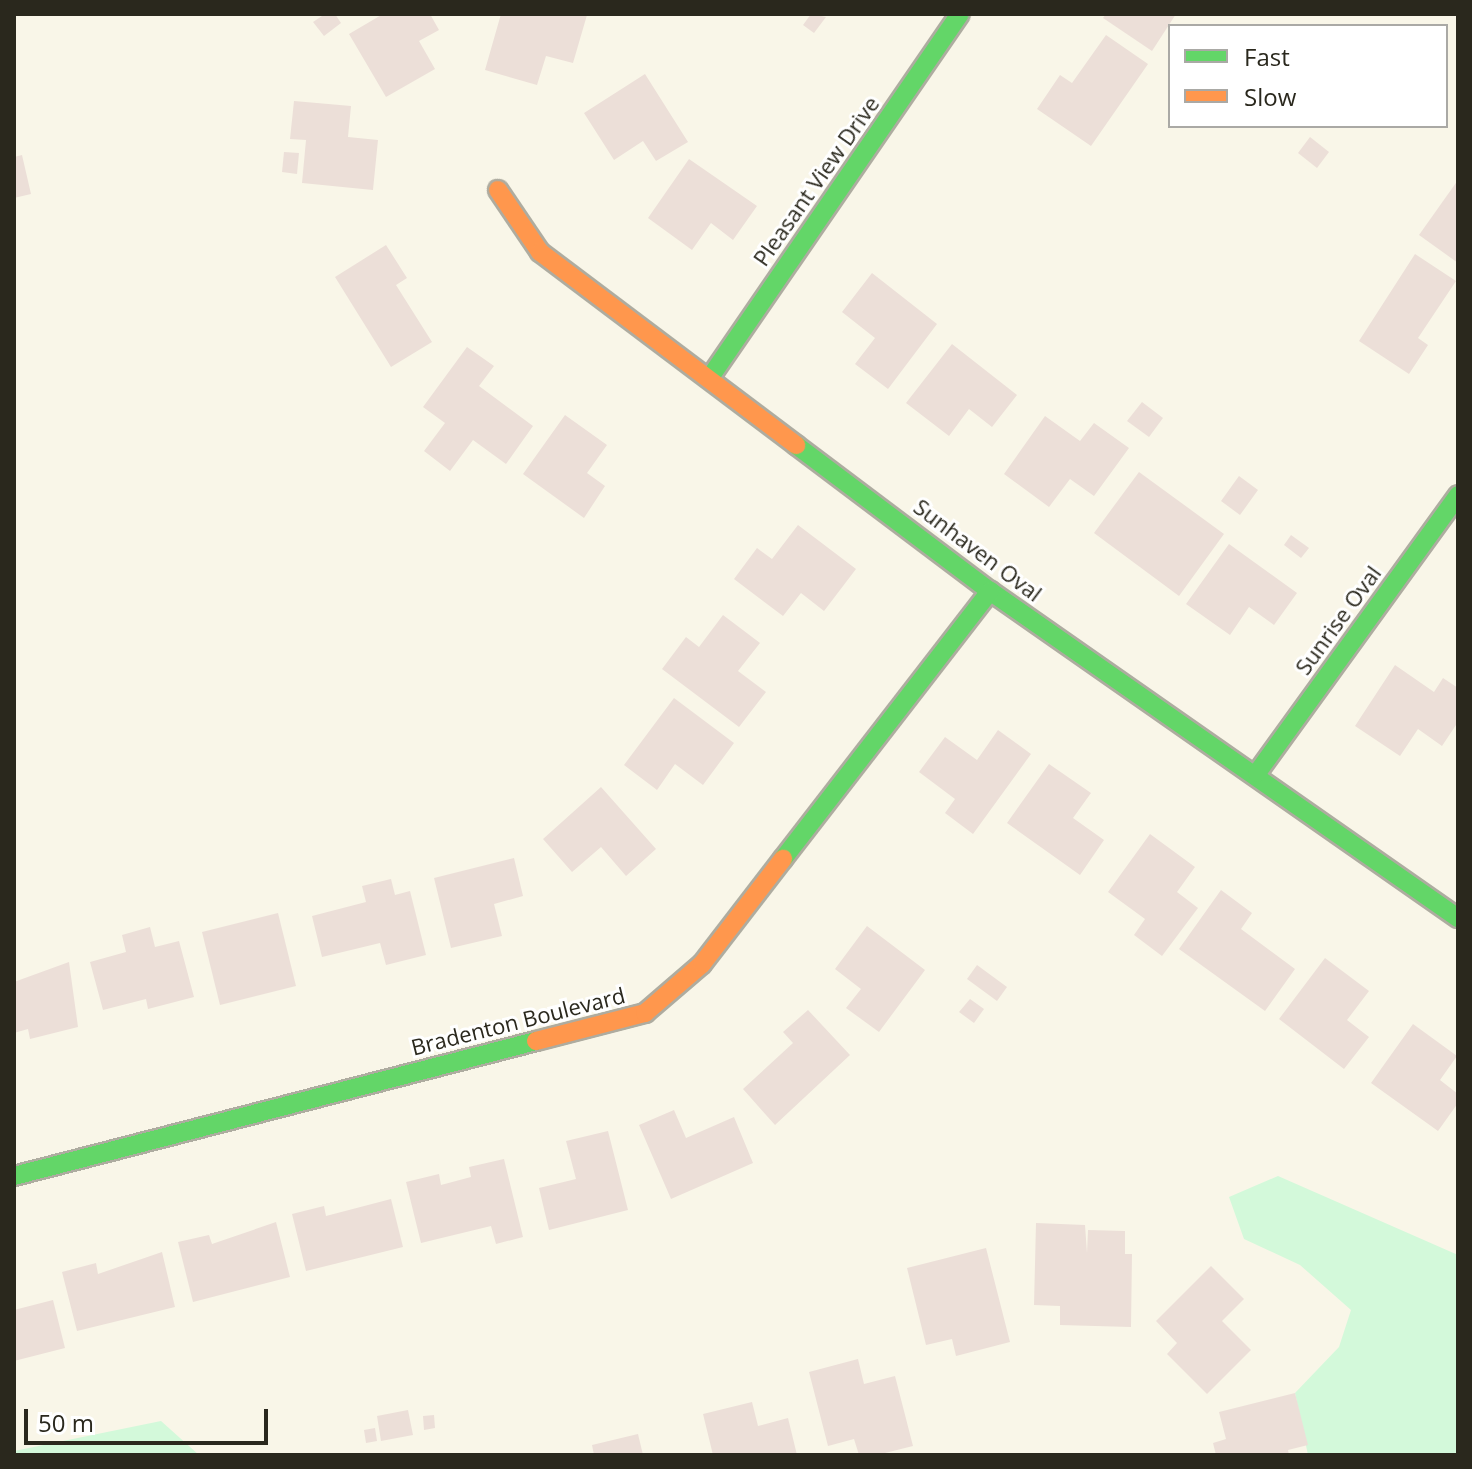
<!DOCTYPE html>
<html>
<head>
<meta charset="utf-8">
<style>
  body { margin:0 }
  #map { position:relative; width:1472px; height:1469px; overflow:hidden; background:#f9f6e8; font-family:"Open Sans",sans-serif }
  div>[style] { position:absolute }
  .green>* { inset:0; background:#d3f9da }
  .building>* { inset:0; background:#ecdfd8 }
  .roads { filter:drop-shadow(2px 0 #aeaca0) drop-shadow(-2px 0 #aeaca0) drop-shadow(0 2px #aeaca0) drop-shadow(0 -2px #aeaca0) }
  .fast>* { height:18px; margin:-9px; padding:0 9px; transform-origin:9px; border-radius:9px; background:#63d668 }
  .slow>* { height:18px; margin:-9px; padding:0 9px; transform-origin:9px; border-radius:9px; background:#ff974d }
  span { translate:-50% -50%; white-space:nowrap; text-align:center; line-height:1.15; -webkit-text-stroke:6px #fff; paint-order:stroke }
  .street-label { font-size:22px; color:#2a281d }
  .frame { position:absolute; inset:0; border:16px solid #2a281d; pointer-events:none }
  .legend { position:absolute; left:1168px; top:24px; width:280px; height:104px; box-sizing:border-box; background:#fff; border:2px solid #aaa9a5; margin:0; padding:10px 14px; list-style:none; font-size:24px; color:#2a281d }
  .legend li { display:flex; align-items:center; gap:16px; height:40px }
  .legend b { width:40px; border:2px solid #aaa9a5 }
  .scale { position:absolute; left:24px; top:1409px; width:244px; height:36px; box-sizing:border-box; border:4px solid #2a281d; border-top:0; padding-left:10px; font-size:24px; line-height:28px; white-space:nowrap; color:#2a281d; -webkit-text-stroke:6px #fff; paint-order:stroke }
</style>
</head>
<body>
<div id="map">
  <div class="green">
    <div style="clip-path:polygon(1278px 1176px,1458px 1255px,1458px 1455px,1308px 1455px,1295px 1393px,1339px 1347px,1351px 1310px,1300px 1265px,1244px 1239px,1229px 1197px)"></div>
    <div style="clip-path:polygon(161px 1421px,199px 1455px,14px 1455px,14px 1451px)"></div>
  </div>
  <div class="building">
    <div style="clip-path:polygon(325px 14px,335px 14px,341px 23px,324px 36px,313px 22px)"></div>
    <div style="clip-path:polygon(383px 14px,430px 14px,439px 30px,419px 41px,435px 69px,386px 97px,349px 34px)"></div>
    <div style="clip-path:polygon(501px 14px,587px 15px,573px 63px,546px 56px,537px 85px,485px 70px)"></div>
    <div style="clip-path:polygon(811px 14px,826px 17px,814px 33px,803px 25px)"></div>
    <div style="clip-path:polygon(1106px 14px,1176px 14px,1152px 51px,1103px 18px)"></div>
    <div style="clip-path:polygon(1106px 35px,1148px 64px,1091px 146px,1037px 109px,1060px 75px,1072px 83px)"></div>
    <div style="clip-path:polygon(645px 74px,688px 142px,656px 161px,643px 141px,614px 160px,584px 113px)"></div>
    <div style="clip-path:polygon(294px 101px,351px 106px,348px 137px,378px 140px,373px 190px,302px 183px,306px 140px,290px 139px)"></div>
    <div style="clip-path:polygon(1310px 137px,1329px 152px,1317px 168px,1298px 153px)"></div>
    <div style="clip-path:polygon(284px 152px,299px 153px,297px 174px,282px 172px)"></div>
    <div style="clip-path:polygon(22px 155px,31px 194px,14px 198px,14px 157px)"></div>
    <div style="clip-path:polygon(689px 159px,757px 206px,733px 240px,711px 223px,692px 250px,648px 218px)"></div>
    <div style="clip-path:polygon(1458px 180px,1458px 263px,1419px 235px)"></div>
    <div style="clip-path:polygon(386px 245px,407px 278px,396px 285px,432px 342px,391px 367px,335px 277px)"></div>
    <div style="clip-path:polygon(1415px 254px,1456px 281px,1418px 338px,1428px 345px,1409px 374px,1359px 341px)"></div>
    <div style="clip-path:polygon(872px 273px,937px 324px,888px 389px,855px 364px,875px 338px,842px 312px)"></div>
    <div style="clip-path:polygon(952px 344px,1017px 395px,992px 427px,969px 409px,949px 436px,906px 403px)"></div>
    <div style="clip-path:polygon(467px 347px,494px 366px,479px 386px,533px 426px,506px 464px,473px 440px,450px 471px,424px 451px,445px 423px,423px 407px)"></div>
    <div style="clip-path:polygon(1142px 402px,1163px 418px,1149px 437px,1127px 421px)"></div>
    <div style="clip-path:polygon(565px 415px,607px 445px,587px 473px,605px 486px,584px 518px,523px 474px)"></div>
    <div style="clip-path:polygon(1045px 416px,1080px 441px,1094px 423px,1129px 448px,1094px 496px,1070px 479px,1049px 507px,1004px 474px)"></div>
    <div style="clip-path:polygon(1139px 472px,1224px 534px,1179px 596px,1094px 533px)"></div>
    <div style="clip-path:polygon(1239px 476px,1258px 490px,1240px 515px,1221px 501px)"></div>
    <div style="clip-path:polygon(798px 525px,856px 569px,824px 611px,801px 593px,783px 616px,734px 579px,757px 548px,772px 559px)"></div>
    <div style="clip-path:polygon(1291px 535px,1309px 548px,1301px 558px,1284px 545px)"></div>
    <div style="clip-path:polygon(1229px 544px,1297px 593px,1274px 625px,1249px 607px,1230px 635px,1186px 604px)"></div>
    <div style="clip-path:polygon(723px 615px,760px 643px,738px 671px,766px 692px,739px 727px,662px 669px,686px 637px,699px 647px)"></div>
    <div style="clip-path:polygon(1395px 665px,1434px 692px,1443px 678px,1458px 688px,1458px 722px,1442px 746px,1418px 729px,1400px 756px,1355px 726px)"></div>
    <div style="clip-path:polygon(674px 698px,734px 743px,703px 785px,675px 764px,657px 790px,624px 765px)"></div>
    <div style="clip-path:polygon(998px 730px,1031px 754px,973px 834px,945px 813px,955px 799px,919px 772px,945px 737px,977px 760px)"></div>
    <div style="clip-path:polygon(1049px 764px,1091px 793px,1073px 818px,1104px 840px,1080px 875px,1007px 823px)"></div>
    <div style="clip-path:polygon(601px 787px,656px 849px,626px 876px,601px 847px,572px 872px,543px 839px)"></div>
    <div style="clip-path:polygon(1150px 834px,1195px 867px,1177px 892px,1198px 908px,1162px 956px,1134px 935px,1145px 919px,1108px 892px)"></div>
    <div style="clip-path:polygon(514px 858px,523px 896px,494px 904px,502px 936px,451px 948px,434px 878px)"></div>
    <div style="clip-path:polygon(391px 879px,395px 895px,410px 891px,426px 955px,386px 965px,380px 943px,322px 957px,312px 916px,366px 902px,362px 886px)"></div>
    <div style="clip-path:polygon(1221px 890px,1252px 913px,1241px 929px,1295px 969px,1265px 1011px,1179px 949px)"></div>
    <div style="clip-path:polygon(278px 913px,296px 986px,220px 1005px,202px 932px)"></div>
    <div style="clip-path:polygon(867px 926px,925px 970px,879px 1032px,846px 1008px,861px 989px,835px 969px)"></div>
    <div style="clip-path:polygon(150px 927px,155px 947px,179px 941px,194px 997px,148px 1009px,146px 999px,103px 1010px,90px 962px,126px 952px,122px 935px)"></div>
    <div style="clip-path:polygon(1325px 958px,1369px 991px,1347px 1020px,1369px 1037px,1344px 1069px,1279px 1019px)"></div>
    <div style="clip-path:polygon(69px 962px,78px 1027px,30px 1039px,28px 1029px,14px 1033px,14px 982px)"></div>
    <div style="clip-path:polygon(977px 965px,1007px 987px,997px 1001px,967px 979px)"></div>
    <div style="clip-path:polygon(970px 999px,984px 1009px,974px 1023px,959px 1012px)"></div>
    <div style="clip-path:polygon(808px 1010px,850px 1055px,775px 1125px,743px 1089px,793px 1043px,783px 1032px)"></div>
    <div style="clip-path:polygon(1413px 1024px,1457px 1056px,1440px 1080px,1458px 1094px,1458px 1103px,1438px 1131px,1371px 1083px)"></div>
    <div style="clip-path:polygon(674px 1110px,686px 1138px,734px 1117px,753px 1163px,671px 1199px,639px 1125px)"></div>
    <div style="clip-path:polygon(608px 1131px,628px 1210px,549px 1230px,539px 1188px,576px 1179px,566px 1141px)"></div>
    <div style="clip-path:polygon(504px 1159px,523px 1237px,496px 1244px,491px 1226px,421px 1243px,406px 1182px,439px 1174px,441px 1185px,471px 1177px,469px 1167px)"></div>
    <div style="clip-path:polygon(391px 1199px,403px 1247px,306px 1271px,292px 1214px,324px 1206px,326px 1216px)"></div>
    <div style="clip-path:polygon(276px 1222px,290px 1277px,193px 1302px,178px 1242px,209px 1235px,212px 1244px)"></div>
    <div style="clip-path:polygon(1036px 1223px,1085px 1225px,1087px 1253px,1088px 1230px,1125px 1231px,1125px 1254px,1132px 1254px,1131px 1327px,1060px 1325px,1060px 1306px,1034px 1305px)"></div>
    <div style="clip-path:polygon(986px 1248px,1010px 1342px,956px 1356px,952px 1339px,926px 1345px,907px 1268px)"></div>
    <div style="clip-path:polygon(162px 1252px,175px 1307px,77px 1331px,62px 1272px,96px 1263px,98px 1274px)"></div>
    <div style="clip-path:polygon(1211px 1266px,1244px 1299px,1222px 1321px,1251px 1350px,1207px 1394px,1167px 1354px,1177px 1343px,1156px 1321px)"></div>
    <div style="clip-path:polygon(53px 1300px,65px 1348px,14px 1361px,14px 1310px)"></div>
    <div style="clip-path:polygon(858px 1359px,864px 1384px,895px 1376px,913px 1446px,877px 1455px,859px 1455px,854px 1439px,828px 1446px,809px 1372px)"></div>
    <div style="clip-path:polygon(1295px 1393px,1308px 1445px,1288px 1450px,1289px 1455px,1216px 1455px,1213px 1443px,1226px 1439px,1219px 1412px)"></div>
    <div style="clip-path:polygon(752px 1402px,758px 1426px,788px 1418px,797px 1455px,713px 1455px,703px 1414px)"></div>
    <div style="clip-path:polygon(408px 1410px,413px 1435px,381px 1441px,377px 1416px)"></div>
    <div style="clip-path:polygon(434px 1415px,435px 1428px,424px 1430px,423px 1416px)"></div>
    <div style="clip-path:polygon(375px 1428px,377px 1441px,366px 1443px,364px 1430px)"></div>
    <div style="clip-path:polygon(638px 1434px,643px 1455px,594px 1455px,592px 1445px)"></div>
  </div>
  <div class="roads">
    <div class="fast">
      <div style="left:711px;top:376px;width:439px;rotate:-55.5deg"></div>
      <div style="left:796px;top:445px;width:243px;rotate:37deg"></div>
      <div style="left:990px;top:591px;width:571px;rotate:34.94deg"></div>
      <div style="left:1257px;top:773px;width:343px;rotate:-54.1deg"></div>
      <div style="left:783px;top:859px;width:339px;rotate:-52.3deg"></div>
      <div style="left:14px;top:1176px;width:539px;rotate:-14.5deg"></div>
    </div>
    <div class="slow">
      <div style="left:498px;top:190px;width:75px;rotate:55.9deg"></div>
      <div style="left:540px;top:252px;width:321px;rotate:37deg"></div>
      <div style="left:536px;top:1041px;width:113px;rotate:-14.4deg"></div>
      <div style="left:645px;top:1013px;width:75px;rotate:-40.7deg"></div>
      <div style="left:702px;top:964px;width:133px;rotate:-52.4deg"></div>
    </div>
  </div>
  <div class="street-label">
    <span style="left:816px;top:181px;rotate:-55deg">Pleasant View Drive</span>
    <span style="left:978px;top:550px;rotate:37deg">Sunhaven Oval</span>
    <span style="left:1338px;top:620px;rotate:-54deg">Sunrise Oval</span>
    <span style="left:518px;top:1021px;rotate:-14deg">Bradenton Boulevard</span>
  </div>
  <div class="frame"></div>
  <ul class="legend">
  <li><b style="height:10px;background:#63d668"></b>Fast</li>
  <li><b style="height:10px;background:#ff974d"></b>Slow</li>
  </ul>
  <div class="scale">50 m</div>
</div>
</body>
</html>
